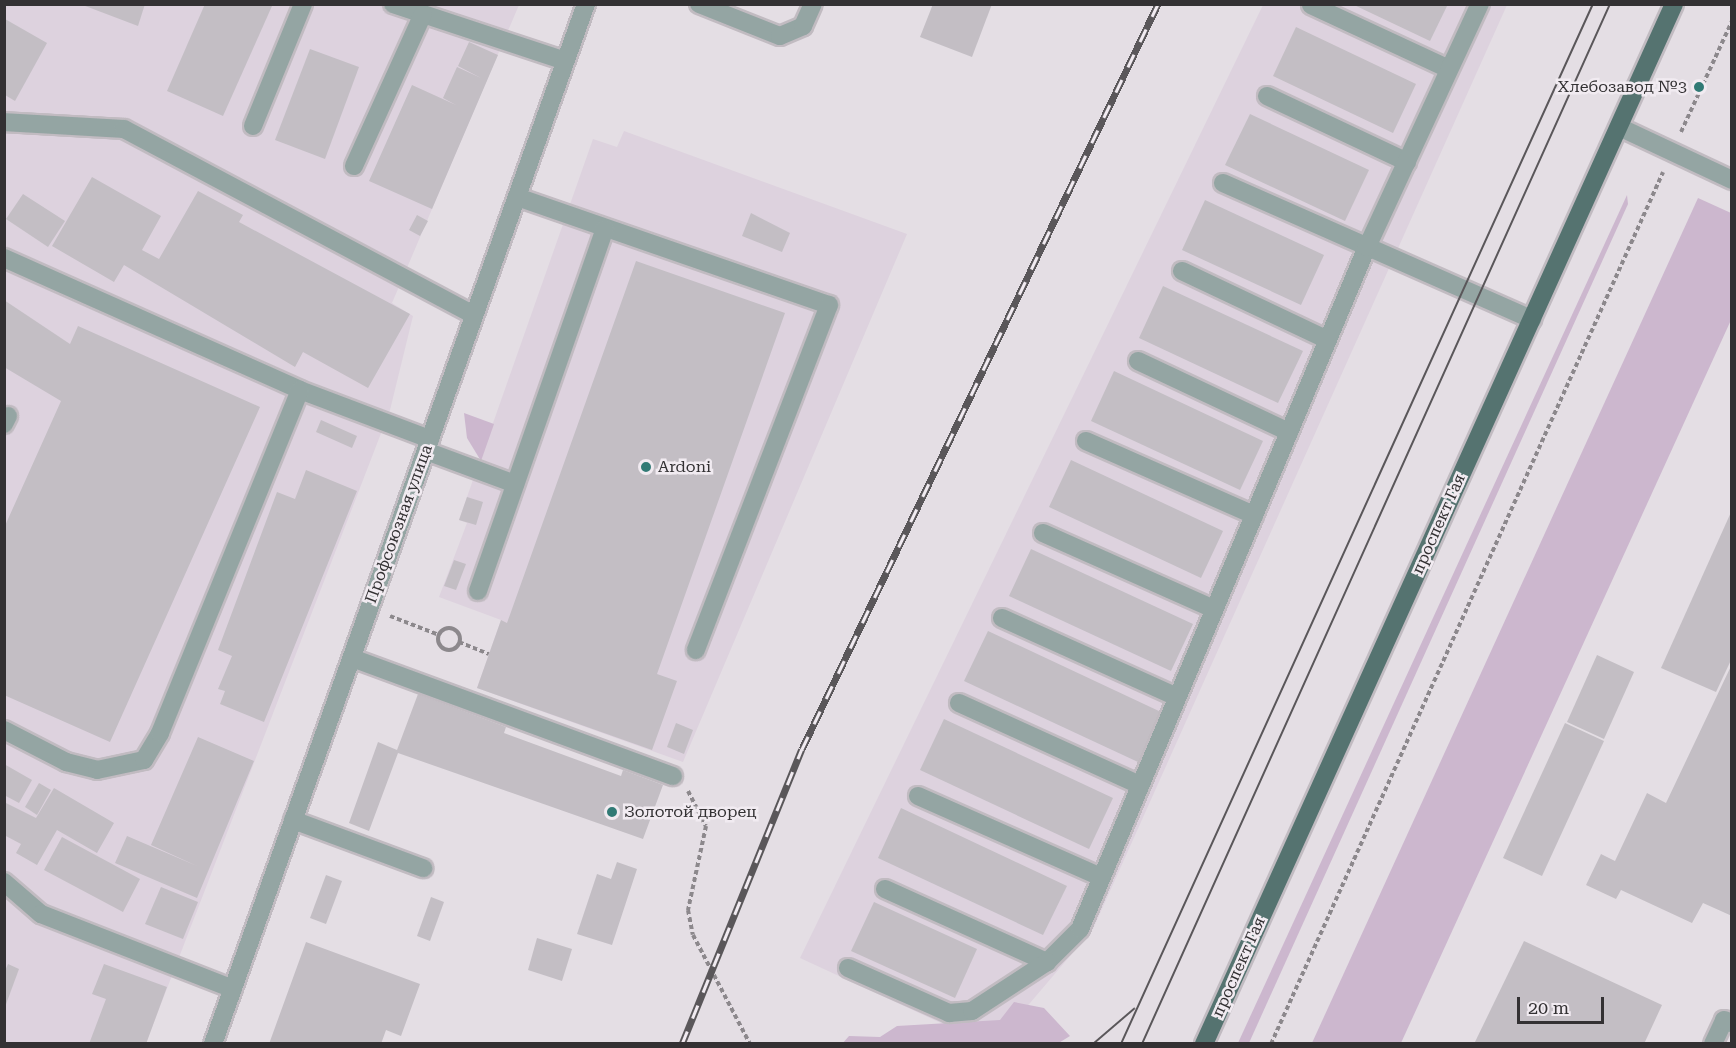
<!DOCTYPE html>
<html>
<head>
<meta charset="utf-8">
<style>
  body { margin:0 }
  #map { position:relative; width:1736px; height:1048px; overflow:hidden; background:#e4dee4; font-family:"Roboto Serif",serif }
  div>[style] { position:absolute }
  .built>* { inset:0; background:#ddd2de }
  .green>* { inset:0; background:#ccb7ce }
  .building>* { inset:0; background:#c3bec4 }
  .path>* { height:4px; margin-top:-2px; transform-origin:0; background:repeating-linear-gradient(90deg,#8c888c 0 4.5px,transparent 0 7.5px) }
  .path>.ring { margin:-2px; padding:0; box-sizing:content-box; background:none; border:4px solid #8c888c; border-radius:50% }
  .roads { filter:drop-shadow(2px 0 #c1bbc1) drop-shadow(-2px 0 #c1bbc1) drop-shadow(0 2px #c1bbc1) drop-shadow(0 -2px #c1bbc1) }
  .minor>* { height:18px; margin:-9px; padding:0 9px; transform-origin:9px; border-radius:9px; background:#94a5a3 }
  .major>* { height:18px; margin:-9px; padding:0 9px; transform-origin:9px; border-radius:9px; background:#557370 }
  .tram>* { height:1.5px; margin:-0.75px; padding:0 0.75px; transform-origin:0.75px; border-radius:0.75px; background:#5a575a }
  .rail>* { height:7px; margin-top:-3.5px; transform-origin:0; background:repeating-linear-gradient(90deg,#f1ebf1 0 14px,#5a575a 0 28px); box-sizing:border-box; border-block:2px solid #5a575a }
  .dots>* { width:16px; height:16px; translate:-50% -50%; box-sizing:border-box; border:3px solid #f1ebf1; border-radius:50% }
  span { translate:-50% -50%; white-space:nowrap; text-align:center; line-height:1.15; -webkit-text-stroke:5px #f1ebf1; paint-order:stroke }
  .poi-label { font-size:16px; color:#333133 }
  .right { translate:-100% -50%; text-align:right }
  .left { translate:0 -50%; text-align:left }
  .street-label { font-size:16px; color:#333133 }
  .frame { position:absolute; inset:0; border:6px solid #333133; pointer-events:none }
  .scale { position:absolute; left:1517px; top:997px; width:87px; height:27px; box-sizing:border-box; border:3px solid #333133; border-top:0; padding-left:8px; font-size:18px; line-height:21px; white-space:nowrap; color:#333133; -webkit-text-stroke:4px #f1ebf1; paint-order:stroke }
</style>
</head>
<body>
<div id="map">
  <div class="built">
    <div style="clip-path:polygon(5px 5px,519px 5px,392px 303px,413px 316px,390px 410px,146px 1043px,5px 1044px)"></div>
    <div style="clip-path:polygon(1263px 5px,1507px 5px,1093px 929px,996px 1043px,984px 1043px,800px 958px)"></div>
    <div style="clip-path:polygon(624px 131px,907px 234px,683px 762px,477px 688px,501px 620px,439px 597px,467px 523px,459px 520px,467px 497px,593px 139px,617px 147px)"></div>
  </div>
  <div class="green">
    <div style="clip-path:polygon(1627px 195px,1628px 204px,1249px 1043px,1238px 1043px)"></div>
    <div style="clip-path:polygon(1698px 198px,1731px 213px,1731px 320px,1401px 1043px,1312px 1043px)"></div>
    <div style="clip-path:polygon(464px 413px,494px 424px,481px 461px,467px 438px)"></div>
    <div style="clip-path:polygon(1014px 1002px,1044px 1008px,1070px 1036px,1057px 1044px,842px 1044px,849px 1036px,880px 1037px,897px 1026px,1000px 1020px)"></div>
  </div>
  <div class="building">
    <div style="clip-path:polygon(80px 4px,145px 4px,138px 26px)"></div>
    <div style="clip-path:polygon(205px 4px,272px 6px,223px 116px,167px 91px)"></div>
    <div style="clip-path:polygon(933px 4px,992px 4px,972px 57px,920px 37px)"></div>
    <div style="clip-path:polygon(1352px 4px,1448px 4px,1430px 41px)"></div>
    <div style="clip-path:polygon(5px 19px,47px 43px,15px 101px,5px 95px)"></div>
    <div style="clip-path:polygon(1296px 27px,1416px 84px,1393px 133px,1273px 76px)"></div>
    <div style="clip-path:polygon(469px 42px,498px 55px,432px 209px,369px 181px,412px 85px,456px 105px,443px 98px,457px 67px,481px 78px,458px 66px)"></div>
    <div style="clip-path:polygon(310px 49px,359px 67px,325px 159px,275px 140px)"></div>
    <div style="clip-path:polygon(1250px 114px,1369px 170px,1345px 221px,1225px 165px)"></div>
    <div style="clip-path:polygon(92px 177px,161px 216px,142px 250px,159px 259px,198px 191px,243px 215px,239px 222px,410px 314px,368px 388px,303px 352px,295px 367px,124px 265px,114px 282px,52px 246px)"></div>
    <div style="clip-path:polygon(23px 194px,65px 221px,48px 247px,6px 219px)"></div>
    <div style="clip-path:polygon(1205px 200px,1324px 255px,1301px 305px,1182px 250px)"></div>
    <div style="clip-path:polygon(751px 213px,790px 233px,782px 252px,742px 236px)"></div>
    <div style="clip-path:polygon(417px 215px,428px 221px,420px 236px,409px 230px)"></div>
    <div style="clip-path:polygon(636px 261px,785px 313px,657px 674px,677px 681px,652px 750px,477px 688px,501px 620px,507px 623px)"></div>
    <div style="clip-path:polygon(1163px 286px,1303px 351px,1278px 403px,1139px 338px)"></div>
    <div style="clip-path:polygon(4px 300px,70px 344px,78px 326px,260px 407px,110px 742px,4px 695px,4px 528px,61px 401px,4px 367px)"></div>
    <div style="clip-path:polygon(1114px 371px,1263px 441px,1240px 490px,1091px 421px)"></div>
    <div style="clip-path:polygon(321px 420px,357px 436px,352px 448px,316px 432px)"></div>
    <div style="clip-path:polygon(1071px 460px,1223px 531px,1201px 578px,1049px 507px)"></div>
    <div style="clip-path:polygon(306px 470px,357px 491px,264px 722px,220px 704px,225px 691px,218px 689px,232px 656px,218px 650px,277px 492px,295px 499px)"></div>
    <div style="clip-path:polygon(467px 497px,483px 502px,476px 525px,459px 520px)"></div>
    <div style="clip-path:polygon(1732px 510px,1732px 658px,1716px 692px,1661px 668px)"></div>
    <div style="clip-path:polygon(1031px 549px,1193px 624px,1171px 671px,1009px 596px)"></div>
    <div style="clip-path:polygon(454px 560px,466px 564px,456px 590px,444px 586px)"></div>
    <div style="clip-path:polygon(988px 631px,1161px 712px,1138px 762px,964px 681px)"></div>
    <div style="clip-path:polygon(1597px 655px,1634px 672px,1604px 739px,1567px 722px)"></div>
    <div style="clip-path:polygon(1732px 664px,1732px 916px,1703px 903px,1692px 923px,1621px 890px,1616px 899px,1586px 885px,1601px 854px,1615px 861px,1647px 793px,1666px 803px)"></div>
    <div style="clip-path:polygon(418px 694px,506px 727px,504px 733px,621px 776px,623px 770px,663px 785px,643px 839px,398px 753px,369px 831px,349px 823px,378px 742px,397px 750px)"></div>
    <div style="clip-path:polygon(944px 719px,1113px 798px,1089px 849px,920px 770px)"></div>
    <div style="clip-path:polygon(676px 723px,693px 730px,684px 754px,667px 747px)"></div>
    <div style="clip-path:polygon(1565px 723px,1604px 741px,1542px 876px,1503px 858px)"></div>
    <div style="clip-path:polygon(198px 737px,254px 761px,197px 898px,115px 863px,127px 836px,197px 866px,151px 845px)"></div>
    <div style="clip-path:polygon(4px 764px,32px 780px,19px 803px,4px 795px)"></div>
    <div style="clip-path:polygon(39px 783px,51px 790px,37px 815px,25px 807px)"></div>
    <div style="clip-path:polygon(54px 788px,114px 823px,97px 853px,57px 830px,37px 865px,16px 853px,21px 844px,4px 835px,4px 802px,36px 818px)"></div>
    <div style="clip-path:polygon(901px 808px,1067px 886px,1043px 935px,878px 858px)"></div>
    <div style="clip-path:polygon(62px 837px,140px 879px,123px 912px,44px 870px)"></div>
    <div style="clip-path:polygon(617px 862px,637px 869px,612px 945px,577px 934px,597px 874px,611px 879px)"></div>
    <div style="clip-path:polygon(326px 875px,342px 881px,326px 924px,310px 918px)"></div>
    <div style="clip-path:polygon(161px 887px,198px 902px,183px 939px,145px 924px)"></div>
    <div style="clip-path:polygon(431px 897px,444px 902px,430px 941px,417px 936px)"></div>
    <div style="clip-path:polygon(874px 902px,977px 949px,955px 998px,851px 951px)"></div>
    <div style="clip-path:polygon(537px 938px,572px 949px,562px 981px,528px 970px)"></div>
    <div style="clip-path:polygon(1524px 941px,1662px 1005px,1644px 1044px,1474px 1044px)"></div>
    <div style="clip-path:polygon(306px 942px,420px 984px,401px 1036px,386px 1030px,381px 1044px,269px 1044px)"></div>
    <div style="clip-path:polygon(8px 964px,19px 969px,5px 1007px,4px 973px)"></div>
    <div style="clip-path:polygon(104px 964px,167px 987px,146px 1044px,89px 1044px,106px 999px,92px 994px)"></div>
  </div>
  <div class="path">
    <div style="left:1681px;top:132px;width:122px;rotate:-65.3deg"></div>
    <div style="left:390px;top:616px;width:53px;rotate:21.2deg"></div>
    <div class="ring" style="left:438px;top:628px;width:18px;height:18px"></div>
    <div style="left:459px;top:642px;width:32px;rotate:22deg"></div>
    <div style="left:688px;top:791px;width:39px;rotate:63deg"></div>
    <div style="left:706px;top:826px;width:86px;rotate:102.1deg"></div>
    <div style="left:688px;top:910px;width:25px;rotate:79deg"></div>
    <div style="left:693px;top:935px;width:123px;rotate:62.4deg"></div>
    <div style="left:1271px;top:1044px;width:956px;rotate:-65.79deg"></div>
  </div>
  <div class="roads">
    <div class="minor">
      <div style="left:393px;top:4px;width:181px;rotate:18.3deg"></div>
      <div style="left:699px;top:4px;width:87px;rotate:21.6deg"></div>
      <div style="left:780px;top:36px;width:25px;rotate:-23deg"></div>
      <div style="left:803px;top:26px;width:24px;rotate:-66deg"></div>
      <div style="left:1311px;top:5px;width:152px;rotate:24.9deg"></div>
      <div style="left:1267px;top:96px;width:155px;rotate:25.2deg"></div>
      <div style="left:4px;top:122px;width:120px;rotate:3.3deg"></div>
      <div style="left:124px;top:129px;width:396px;rotate:28deg"></div>
      <div style="left:253px;top:126px;width:132px;rotate:-67.7deg"></div>
      <div style="left:1619px;top:127px;width:125px;rotate:25.1deg"></div>
      <div style="left:354px;top:166px;width:167px;rotate:-65.6deg"></div>
      <div style="left:1223px;top:183px;width:338px;rotate:23.8deg"></div>
      <div style="left:517px;top:197px;width:330px;rotate:19.1deg"></div>
      <div style="left:829px;top:305px;width:370px;rotate:111.1deg"></div>
      <div style="left:4px;top:258px;width:324px;rotate:24deg"></div>
      <div style="left:300px;top:390px;width:139px;rotate:20.7deg"></div>
      <div style="left:1182px;top:271px;width:161px;rotate:25.3deg"></div>
      <div style="left:1138px;top:361px;width:167px;rotate:25.2deg"></div>
      <div style="left:4px;top:424px;width:9px;rotate:-63deg"></div>
      <div style="left:1086px;top:441px;width:184px;rotate:23.8deg"></div>
      <div style="left:426px;top:451px;width:95px;rotate:20.3deg"></div>
      <div style="left:1043px;top:533px;width:187px;rotate:24deg"></div>
      <div style="left:478px;top:591px;width:384px;rotate:-70.7deg"></div>
      <div style="left:1002px;top:618px;width:192px;rotate:24.3deg"></div>
      <div style="left:352px;top:658px;width:342px;rotate:20.2deg"></div>
      <div style="left:959px;top:703px;width:199px;rotate:24.4deg"></div>
      <div style="left:4px;top:730px;width:70px;rotate:27.3deg"></div>
      <div style="left:66px;top:762px;width:32px;rotate:14deg"></div>
      <div style="left:97px;top:770px;width:48px;rotate:-12deg"></div>
      <div style="left:144px;top:760px;width:31px;rotate:-59deg"></div>
      <div style="left:160px;top:733px;width:370px;rotate:-67.8deg"></div>
      <div style="left:918px;top:796px;width:200px;rotate:23.9deg"></div>
      <div style="left:293px;top:820px;width:139px;rotate:20.3deg"></div>
      <div style="left:4px;top:882px;width:49px;rotate:40.9deg"></div>
      <div style="left:41px;top:914px;width:206px;rotate:21.3deg"></div>
      <div style="left:885px;top:889px;width:178px;rotate:24.3deg"></div>
      <div style="left:1047px;top:962px;width:47px;rotate:-45deg"></div>
      <div style="left:1080px;top:929px;width:740px;rotate:-67.18deg"></div>
      <div style="left:1367px;top:247px;width:268px;rotate:-65.1deg"></div>
      <div style="left:848px;top:968px;width:111px;rotate:24deg"></div>
      <div style="left:949px;top:1013px;width:23px;rotate:-5deg"></div>
      <div style="left:972px;top:1011px;width:90px;rotate:-33.2deg"></div>
      <div style="left:213px;top:1044px;width:1105px;rotate:-70.27deg"></div>
      <div style="left:1713px;top:1044px;width:26px;rotate:-65deg"></div>
      <div style="left:1724px;top:1020px;width:9px;rotate:21deg"></div>
    </div>
    <div class="major">
      <div style="left:1204px;top:1044px;width:1141px;rotate:-65.68deg"></div>
    </div>
  </div>
  <div class="tram">
    <div style="left:1093px;top:1044px;width:54px;rotate:-40.5deg"></div>
    <div style="left:1121px;top:1044px;width:1142px;rotate:-65.59deg"></div>
    <div style="left:1142px;top:1044px;width:1140px;rotate:-65.77deg"></div>
  </div>
  <div class="rail">
    <div style="left:682px;top:1044px;width:318px;rotate:-67.9deg"></div>
    <div style="left:802px;top:749px;width:826px;rotate:-64.46deg"></div>
  </div>
  <div class="dots">
    <div style="left:1699px;top:87px;background:#317a75"></div>
    <div style="left:646px;top:467px;background:#317a75"></div>
    <div style="left:612px;top:812px;background:#317a75"></div>
  </div>
  <div class="poi-label">
    <span class="right" style="left:1687px;top:87px">Хлебозавод №3</span>
    <span class="left" style="left:658px;top:467px">Ardoni</span>
    <span class="left" style="left:624px;top:812px">Золотой дворец</span>
  </div>
  <div class="street-label">
    <span style="left:399px;top:524px;rotate:-70deg">Профсоюзная улица</span>
    <span style="left:1439px;top:524px;rotate:-66deg">проспект Гая</span>
    <span style="left:1239px;top:967px;rotate:-66deg">проспект Гая</span>
  </div>
  <div class="frame"></div>
  <div class="scale">20 m</div>
</div>
</body>
</html>
